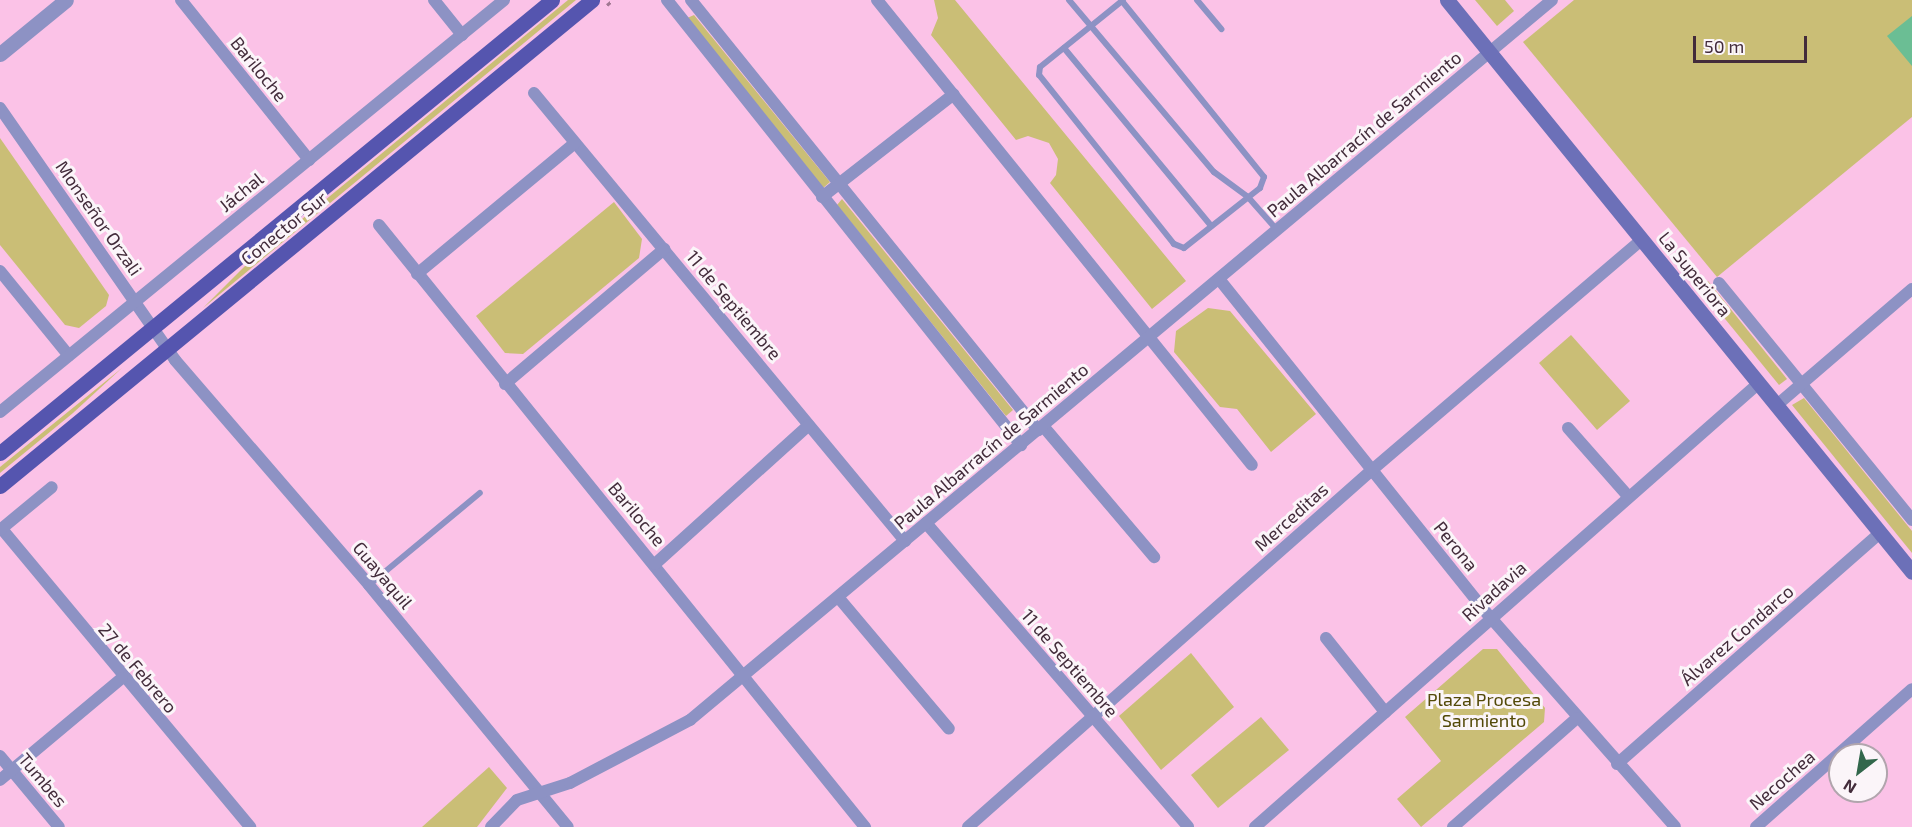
<!DOCTYPE html>
<html>
<head>
<meta charset="utf-8">
<style>
  body { margin:0 }
  #map { position:relative; width:1912px; height:827px; overflow:hidden; background:#fbc2e7; font-family:"Exo 2",sans-serif }
  div>[style] { position:absolute }
  .green>* { inset:0; background:#cabe76 }
  .water>* { inset:0; background:#6bbe94 }
  .path>* { height:3px; margin-top:-1.5px; transform-origin:0; background:repeating-linear-gradient(90deg,#a17892 0 4.5px,transparent 0 9px) }
  .service>* { height:6px; margin:-3px; padding:0 3px; transform-origin:3px; border-radius:3px; background:#8d92c4 }
  .minor>* { height:12px; margin:-6px; padding:0 6px; transform-origin:6px; border-radius:6px; background:#8d92c4 }
  .tertiary>* { height:15px; margin:-7.5px; padding:0 7.5px; transform-origin:7.5px; border-radius:7.5px; background:#8d92c4 }
  .secondary>* { height:15px; margin:-7.5px; padding:0 7.5px; transform-origin:7.5px; border-radius:7.5px; background:#6c70b8 }
  .primary>* { height:15px; margin:-7.5px; padding:0 7.5px; transform-origin:7.5px; border-radius:7.5px; background:#5555af }
  span { translate:-50% -50%; white-space:nowrap; text-align:center; line-height:1.15; -webkit-text-stroke:6px #fbf5f9; paint-order:stroke }
  .street-label { font-size:18px; color:#432c3b }
  .park-label { font-size:18px; color:#534908 }
  .north { position:absolute; left:1828px; top:743px; width:60px; height:60px; box-sizing:border-box; background:#fbf5f9; border:2px solid #b1a5ad; border-radius:50%; rotate:211deg; font-size:16px; font-weight:700; line-height:24px; text-align:center; color:#432c3b }
  .north::after { content:''; display:block; margin:auto; width:21px; height:27px; background:#32674c; clip-path:polygon(50% 0,100% 100%,50% 72%,0 100%) }
  .scale { position:absolute; left:1693px; top:36px; width:114px; height:27px; box-sizing:border-box; border:3px solid #432c3b; border-top:0; padding-left:8px; font-size:18px; line-height:21px; white-space:nowrap; color:#432c3b; -webkit-text-stroke:4px #fbf5f9; paint-order:stroke }
</style>
</head>
<body>
<div id="map">
  <div class="green">
    <div style="clip-path:polygon(568px 0,576px 0,203px 308px,245px 266px)"></div>
    <div style="clip-path:polygon(934px 0,955px 0,1186px 281px,1152px 309px,1050px 183px,1056px 175px,1058px 159px,1049px 143px,1028px 136px,1016px 140px,931px 35px,938px 18px)"></div>
    <div style="clip-path:polygon(1475px 0,1505px 0,1514px 11px,1497px 26px)"></div>
    <div style="clip-path:polygon(1574px 0,1912px 0,1912px 117px,1717px 277px,1523px 42px)"></div>
    <div style="clip-path:polygon(694px 15px,830px 182px,822px 189px,685px 19px)"></div>
    <div style="clip-path:polygon(0 138px,109px 295px,106px 306px,79px 328px,65px 325px,0 245px)"></div>
    <div style="clip-path:polygon(842px 199px,1013px 410px,1006px 416px,837px 205px)"></div>
    <div style="clip-path:polygon(614px 202px,642px 239px,639px 258px,523px 354px,505px 353px,476px 316px)"></div>
    <div style="clip-path:polygon(1708px 281px,1787px 379px,1779px 385px,1699px 287px)"></div>
    <div style="clip-path:polygon(1208px 308px,1230px 311px,1316px 414px,1271px 452px,1237px 409px,1220px 407px,1174px 352px,1176px 331px)"></div>
    <div style="clip-path:polygon(1571px 335px,1630px 401px,1597px 430px,1539px 363px)"></div>
    <div style="clip-path:polygon(122px 368px,73px 413px,0 473px,0 467px)"></div>
    <div style="clip-path:polygon(1804px 398px,1912px 531px,1912px 553px,1792px 405px)"></div>
    <div style="clip-path:polygon(1483px 649px,1497px 649px,1545px 708px,1544px 722px,1421px 827px,1397px 799px,1441px 761px,1405px 717px)"></div>
    <div style="clip-path:polygon(1191px 653px,1234px 707px,1161px 770px,1119px 716px)"></div>
    <div style="clip-path:polygon(1261px 717px,1289px 750px,1218px 808px,1191px 775px)"></div>
    <div style="clip-path:polygon(489px 767px,507px 788px,477px 827px,422px 827px)"></div>
  </div>
  <div class="water">
    <div style="clip-path:polygon(1912px 16px,1912px 66px,1887px 36px)"></div>
  </div>
  <div class="path">
    <div style="left:607px;top:5px;width:8px;rotate:-40deg"></div>
  </div>
  <div class="service">
    <div style="left:1069px;top:0;width:225px;rotate:49.9deg"></div>
    <div style="left:1214px;top:172px;width:42px;rotate:36.3deg"></div>
    <div style="left:1248px;top:197px;width:44px;rotate:48.7deg"></div>
    <div style="left:1197px;top:0;width:38px;rotate:50deg"></div>
    <div style="left:1122px;top:1px;width:226px;rotate:51.1deg"></div>
    <div style="left:1264px;top:177px;width:12px;rotate:110deg"></div>
    <div style="left:1260px;top:188px;width:97px;rotate:141.7deg"></div>
    <div style="left:1184px;top:248px;width:11px;rotate:-158deg"></div>
    <div style="left:1174px;top:244px;width:216px;rotate:-128.6deg"></div>
    <div style="left:1039px;top:75px;width:8px;rotate:-83deg"></div>
    <div style="left:1040px;top:67px;width:65px;rotate:-38.8deg"></div>
    <div style="left:1091px;top:26px;width:40px;rotate:-39deg"></div>
    <div style="left:1122px;top:1px;width:1px;rotate:-45deg"></div>
    <div style="left:1064px;top:48px;width:231px;rotate:50.4deg"></div>
    <div style="left:369px;top:585px;width:144px;rotate:-39.7deg"></div>
  </div>
  <div class="minor">
    <div style="left:181px;top:0;width:205px;rotate:51.3deg"></div>
    <div style="left:434px;top:0;width:45px;rotate:51.3deg"></div>
    <div style="left:667px;top:0;width:569px;rotate:51.5deg"></div>
    <div style="left:691px;top:0;width:553px;rotate:51.1deg"></div>
    <div style="left:877px;top:0;width:597px;rotate:51.12deg"></div>
    <div style="left:534px;top:93px;width:582px;rotate:50.37deg"></div>
    <div style="left:0;top:108px;width:307px;rotate:55.2deg"></div>
    <div style="left:175px;top:360px;width:297px;rotate:49.2deg"></div>
    <div style="left:369px;top:585px;width:313px;rotate:50.6deg"></div>
    <div style="left:822px;top:197px;width:167px;rotate:-38deg"></div>
    <div style="left:379px;top:225px;width:774px;rotate:51.09deg"></div>
    <div style="left:0;top:271px;width:109px;rotate:50.9deg"></div>
    <div style="left:417px;top:274px;width:205px;rotate:-39.7deg"></div>
    <div style="left:1219px;top:279px;width:435px;rotate:51.3deg"></div>
    <div style="left:1491px;top:618px;width:278px;rotate:48.6deg"></div>
    <div style="left:1719px;top:283px;width:306px;rotate:50.8deg"></div>
    <div style="left:505px;top:384px;width:209px;rotate:-40.3deg"></div>
    <div style="left:1777px;top:405px;width:178px;rotate:-40.7deg"></div>
    <div style="left:0;top:412px;width:651px;rotate:-39.26deg"></div>
    <div style="left:1043px;top:426px;width:172px;rotate:49.7deg"></div>
    <div style="left:1568px;top:428px;width:91px;rotate:48.6deg"></div>
    <div style="left:926px;top:523px;width:401px;rotate:49.2deg"></div>
    <div style="left:2px;top:529px;width:388px;rotate:50.2deg"></div>
    <div style="left:0;top:530px;width:67px;rotate:-39.6deg"></div>
    <div style="left:655px;top:564px;width:207px;rotate:-42.1deg"></div>
    <div style="left:838px;top:597px;width:172px;rotate:49.9deg"></div>
    <div style="left:1326px;top:638px;width:95px;rotate:51.4deg"></div>
    <div style="left:0;top:756px;width:92px;rotate:50.3deg"></div>
    <div style="left:1617px;top:764px;width:350px;rotate:-41.3deg"></div>
    <div style="left:0;top:780px;width:159px;rotate:-39.9deg"></div>
    <div style="left:491px;top:827px;width:37px;rotate:-46deg"></div>
    <div style="left:517px;top:800px;width:56px;rotate:-17.8deg"></div>
    <div style="left:570px;top:783px;width:136px;rotate:-27.7deg"></div>
    <div style="left:690px;top:720px;width:1123px;rotate:-39.87deg"></div>
    <div style="left:968px;top:827px;width:539px;rotate:-41.47deg"></div>
    <div style="left:1372px;top:470px;width:355px;rotate:-40.5deg"></div>
    <div style="left:1255px;top:827px;width:672px;rotate:-41.38deg"></div>
    <div style="left:1453px;top:827px;width:165px;rotate:-41.3deg"></div>
    <div style="left:1756px;top:827px;width:208px;rotate:-41.5deg"></div>
  </div>
  <div class="tertiary">
    <div style="left:0;top:54px;width:85px;rotate:-39.3deg"></div>
  </div>
  <div class="secondary">
    <div style="left:1447px;top:0;width:737px;rotate:50.89deg"></div>
  </div>
  <div class="primary">
    <div style="left:0;top:453px;width:714px;rotate:-39.37deg"></div>
    <div style="left:0;top:486px;width:766px;rotate:-39.38deg"></div>
  </div>
  <div class="street-label">
    <span style="left:259px;top:69px;rotate:51deg">Bariloche</span>
    <span style="left:1364px;top:134px;rotate:-40deg">Paula Albarracín de Sarmiento</span>
    <span style="left:241px;top:192px;rotate:-39deg">Jáchal</span>
    <span style="left:99px;top:218px;rotate:55deg">Monseñor Orzali</span>
    <span style="left:284px;top:228px;rotate:-39deg">Conector Sur</span>
    <span style="left:1695px;top:274px;rotate:51deg">La Superiora</span>
    <span style="left:734px;top:305px;rotate:50deg">11 de Septiembre</span>
    <span style="left:991px;top:446px;rotate:-40deg">Paula Albarracín de Sarmiento</span>
    <span style="left:637px;top:514px;rotate:50deg">Bariloche</span>
    <span style="left:1291px;top:517px;rotate:-42deg">Merceditas</span>
    <span style="left:1456px;top:546px;rotate:51deg">Perona</span>
    <span style="left:383px;top:575px;rotate:50deg">Guayaquil</span>
    <span style="left:1494px;top:591px;rotate:-42deg">Rivadavia</span>
    <span style="left:1737px;top:635px;rotate:-41deg">Álvarez Condarco</span>
    <span style="left:1070px;top:663px;rotate:49deg">11 de Septiembre</span>
    <span style="left:138px;top:668px;rotate:50deg">27 de Febrero</span>
    <span style="left:43px;top:780px;rotate:50deg">Tumbes</span>
    <span style="left:1782px;top:780px;rotate:-41deg">Necochea</span>
  </div>
  <div class="park-label">
    <span style="left:1484px;top:710px">Plaza Procesa<br>Sarmiento</span>
  </div>
  <div class="north">N</div>
  <div class="scale">50 m</div>
</div>
</body>
</html>
